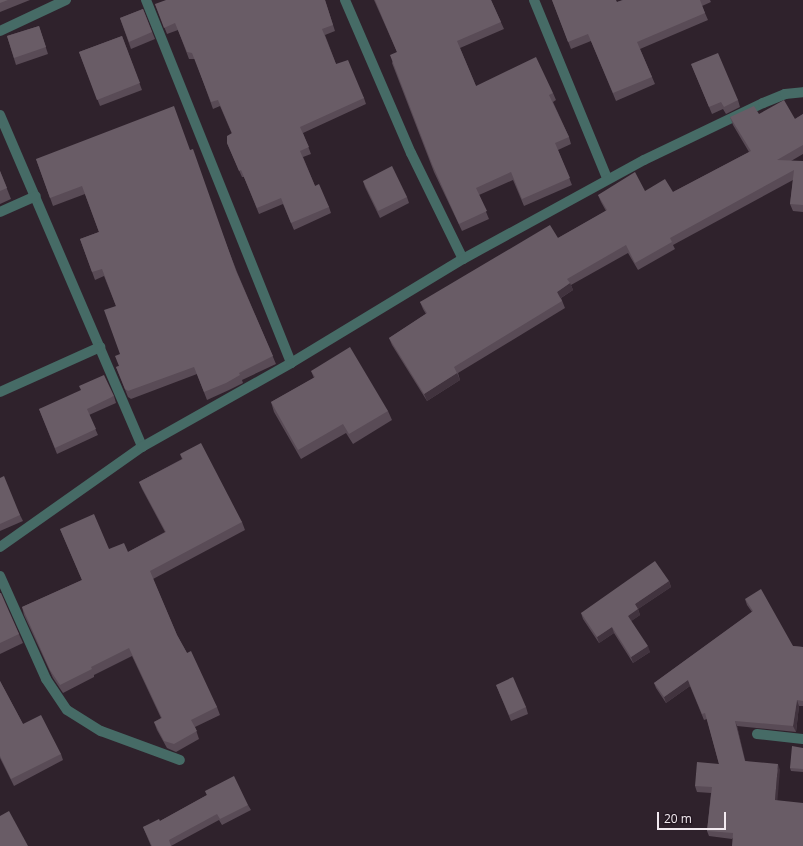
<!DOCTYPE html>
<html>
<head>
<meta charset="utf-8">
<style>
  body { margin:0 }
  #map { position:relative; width:803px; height:846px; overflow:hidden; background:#2f222c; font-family:"Open Sans",sans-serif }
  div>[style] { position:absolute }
  .lane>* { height:10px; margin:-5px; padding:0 5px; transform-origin:5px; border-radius:5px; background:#466b66 }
  .street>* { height:10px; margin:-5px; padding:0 5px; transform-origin:5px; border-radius:5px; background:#466b66 }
  .wall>* { inset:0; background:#594b56 }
  .shaded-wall>* { inset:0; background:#41333e }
  .building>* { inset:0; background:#695c66 }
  span { translate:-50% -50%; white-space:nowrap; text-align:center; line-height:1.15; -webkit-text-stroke:3.5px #251822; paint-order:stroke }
  .scale { position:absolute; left:657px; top:812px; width:69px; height:18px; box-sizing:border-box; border:2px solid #f2eaf0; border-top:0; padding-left:5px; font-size:12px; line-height:14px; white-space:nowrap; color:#f2eaf0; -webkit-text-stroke:3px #251822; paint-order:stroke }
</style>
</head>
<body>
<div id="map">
  <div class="lane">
    <div style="left:757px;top:734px;width:46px;rotate:6.2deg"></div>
  </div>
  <div class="street">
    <div style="left:146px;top:0;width:391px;rotate:68.2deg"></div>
    <div style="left:345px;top:0;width:167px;rotate:66.7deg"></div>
    <div style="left:411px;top:153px;width:118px;rotate:63.9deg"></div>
    <div style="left:534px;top:0;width:192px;rotate:67.7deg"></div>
    <div style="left:0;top:31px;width:73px;rotate:-25.2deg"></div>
    <div style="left:0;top:115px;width:361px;rotate:66.8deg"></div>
    <div style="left:0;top:212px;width:39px;rotate:-24deg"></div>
    <div style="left:0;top:392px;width:110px;rotate:-24.2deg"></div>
    <div style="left:0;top:547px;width:174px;rotate:-35.2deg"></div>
    <div style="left:142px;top:447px;width:171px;rotate:-29.4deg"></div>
    <div style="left:291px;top:363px;width:201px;rotate:-31.2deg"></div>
    <div style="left:463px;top:259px;width:206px;rotate:-28.7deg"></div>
    <div style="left:644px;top:160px;width:132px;rotate:-25.6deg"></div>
    <div style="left:763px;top:103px;width:24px;rotate:-22deg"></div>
    <div style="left:785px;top:94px;width:18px;rotate:-6deg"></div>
    <div style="left:0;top:576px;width:113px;rotate:65.9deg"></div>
    <div style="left:46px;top:679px;width:37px;rotate:56deg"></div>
    <div style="left:67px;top:710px;width:40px;rotate:32deg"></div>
    <div style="left:101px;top:731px;width:84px;rotate:20.2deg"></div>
  </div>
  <div class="wall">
    <div style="clip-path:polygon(0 0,30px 0,0 12px)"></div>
    <div style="clip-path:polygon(325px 0,335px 31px,325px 35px,336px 64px,364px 98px,366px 104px,303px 133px,311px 154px,303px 157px,315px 186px,329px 207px,331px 213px,294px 230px,283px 204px,259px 214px,244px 177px,242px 177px,227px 143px,232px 134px,220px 106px,213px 109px,195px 59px,189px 59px,178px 30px,167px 34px,155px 4px)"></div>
    <div style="clip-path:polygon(374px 0,491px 0,504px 29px,460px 48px,476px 86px,553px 93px,556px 100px,553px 102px,569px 137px,571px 144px,558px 150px,572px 185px,524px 206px,513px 180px,479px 195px,489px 219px,462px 231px,434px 172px,392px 63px,397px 52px)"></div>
    <div style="clip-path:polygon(552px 0,617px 2px,623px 0,710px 0,711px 2px,702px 6px,708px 20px,640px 49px,655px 84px,616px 101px,591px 41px,571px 49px)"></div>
    <div style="clip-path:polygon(143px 9px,155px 39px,131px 49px,120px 18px)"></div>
    <div style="clip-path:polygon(39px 26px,48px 54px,16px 65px,7px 36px)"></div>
    <div style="clip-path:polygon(122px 36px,142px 90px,100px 106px,79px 52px)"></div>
    <div style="clip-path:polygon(691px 64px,738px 100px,740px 107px,726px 114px,723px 109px,712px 114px)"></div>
    <div style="clip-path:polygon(759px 114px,795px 119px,803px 114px,803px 154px,791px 161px,803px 161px,803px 212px,793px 211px,790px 204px,793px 180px,673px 245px,675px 249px,638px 270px,628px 253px,571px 285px,573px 290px,561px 298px,565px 308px,458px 373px,460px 380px,427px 401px,392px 345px,389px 338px,426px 314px,423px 309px,420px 302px,558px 238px,606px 211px,601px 202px,598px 195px,645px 191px,673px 192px,749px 152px,733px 125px,730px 117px)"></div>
    <div style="clip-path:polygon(190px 150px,237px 272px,276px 364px,242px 380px,243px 383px,229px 390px,207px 400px,197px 374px,131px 399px,128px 397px,116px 367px,119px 366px,120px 354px,116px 306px,104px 276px,95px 280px,80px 239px,99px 232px,85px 194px,53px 206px,36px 159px)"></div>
    <div style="clip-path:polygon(0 171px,11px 199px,0 204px)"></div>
    <div style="clip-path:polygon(363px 181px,407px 197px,409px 203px,380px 218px,365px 187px)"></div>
    <div style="clip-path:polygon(311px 371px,388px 411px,392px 420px,353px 444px,346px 433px,301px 459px,274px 412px,271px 402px,314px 378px)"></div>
    <div style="clip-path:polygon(114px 396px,116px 403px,89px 415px,98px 435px,57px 454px,39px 409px)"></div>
    <div style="clip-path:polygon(180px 454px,242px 522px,245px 530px,153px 579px,177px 635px,217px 707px,220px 715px,195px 727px,199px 739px,176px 752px,167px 748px,157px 730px,154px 722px,161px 718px,132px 656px,94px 675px,94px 677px,63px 693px,53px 678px,24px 615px,22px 607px,82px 580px,60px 529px,109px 549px,128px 552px,165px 532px,142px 489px,139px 482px,182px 459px)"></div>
    <div style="clip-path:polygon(0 478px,20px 515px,23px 521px,0 531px)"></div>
    <div style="clip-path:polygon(669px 581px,671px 587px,638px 609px,640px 615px,631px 621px,650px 652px,633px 663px,614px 633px,599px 643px,583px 619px,581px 613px)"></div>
    <div style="clip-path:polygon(0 593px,19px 634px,23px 643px,0 654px)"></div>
    <div style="clip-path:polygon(745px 599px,793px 646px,803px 647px,803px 706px,799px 706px,796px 732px,737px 726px,745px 761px,780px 770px,732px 839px,709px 836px,707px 831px,711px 793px,697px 792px,695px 786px,719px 764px,707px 719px,704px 720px,690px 686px,666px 703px,656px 688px,654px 683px,752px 612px,747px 605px)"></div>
    <div style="clip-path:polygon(0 681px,23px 724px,61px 754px,63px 760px,14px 786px,0 758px)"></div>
    <div style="clip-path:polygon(496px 685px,526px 707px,528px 714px,511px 721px)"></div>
    <div style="clip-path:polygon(803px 748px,803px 772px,791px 771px,790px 768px)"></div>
    <div style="clip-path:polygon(205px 791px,248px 805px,251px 810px,222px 825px,219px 820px,171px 846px,151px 846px,143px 827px,160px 821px,207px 795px)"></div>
  </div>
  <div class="shaded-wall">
    <div style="clip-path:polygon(570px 283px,573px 290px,559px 299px,557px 292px)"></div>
    <div style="clip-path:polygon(457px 373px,460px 380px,427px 401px,424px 394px)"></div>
    <div style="clip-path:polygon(669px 581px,671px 587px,638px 609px,640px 615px,630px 622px,628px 616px,635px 604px)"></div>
    <div style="clip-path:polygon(612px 627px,614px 633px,599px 643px,597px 637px)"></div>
    <div style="clip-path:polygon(648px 646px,650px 652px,633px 663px,631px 657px)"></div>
    <div style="clip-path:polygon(688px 680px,690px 686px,666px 703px,664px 697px)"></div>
    <div style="clip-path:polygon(797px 700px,799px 706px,796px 732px,793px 726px)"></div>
    <div style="clip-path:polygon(735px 721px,737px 726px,747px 767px,745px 761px)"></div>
    <div style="clip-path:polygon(778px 764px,780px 770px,777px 806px,775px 800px)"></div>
  </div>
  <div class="building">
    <div style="clip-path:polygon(0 0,8px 0,0 3px)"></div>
    <div style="clip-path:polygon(166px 0,325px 0,333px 25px,322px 29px,336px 64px,348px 60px,364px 98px,300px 127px,309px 147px,300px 151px,315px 186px,319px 184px,329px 207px,291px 223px,281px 198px,257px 208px,241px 170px,239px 171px,227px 143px,227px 136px,232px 133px,218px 100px,211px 102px,192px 53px,187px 52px,175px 23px,164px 28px,155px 4px)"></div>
    <div style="clip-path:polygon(375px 0,491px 0,501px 22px,457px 41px,476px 86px,536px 57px,553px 93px,549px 95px,569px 137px,555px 143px,570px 178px,522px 199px,511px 172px,476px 188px,487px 211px,459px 224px,432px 164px,390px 55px,397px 52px)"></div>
    <div style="clip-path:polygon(552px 0,616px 0,617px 2px,623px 0,700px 0,705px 13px,637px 42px,652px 77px,613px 93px,588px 34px,568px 42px)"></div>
    <div style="clip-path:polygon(143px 9px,152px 32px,129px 42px,120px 18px)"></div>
    <div style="clip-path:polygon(39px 26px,46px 47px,14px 58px,7px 36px)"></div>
    <div style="clip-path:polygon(122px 36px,140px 83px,97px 100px,79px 52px)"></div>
    <div style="clip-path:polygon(718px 53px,738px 100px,724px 107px,721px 102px,709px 107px,691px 64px)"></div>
    <div style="clip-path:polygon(784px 100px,795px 119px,803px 114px,803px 145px,777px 160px,803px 161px,803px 205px,790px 204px,794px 170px,670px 238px,672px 242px,635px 263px,626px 245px,567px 279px,570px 283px,557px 292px,562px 301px,454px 367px,457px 373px,424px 394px,389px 338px,427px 313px,420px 302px,550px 225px,558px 238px,607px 210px,598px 195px,635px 172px,645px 191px,665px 179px,673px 192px,751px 151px,730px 117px,754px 106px,759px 114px)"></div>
    <div style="clip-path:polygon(174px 106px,190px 150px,193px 149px,236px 271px,273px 356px,239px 373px,240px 375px,226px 383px,204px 392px,194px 367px,128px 391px,125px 389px,116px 367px,119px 366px,115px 356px,120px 354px,104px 310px,116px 306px,102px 269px,92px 272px,80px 239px,99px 232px,82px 186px,50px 198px,36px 159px)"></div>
    <div style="clip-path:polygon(392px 166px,407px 197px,378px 211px,363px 181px)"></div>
    <div style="clip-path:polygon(0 171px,7px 188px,0 191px)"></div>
    <div style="clip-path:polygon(350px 347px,388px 411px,349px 434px,343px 424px,298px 450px,271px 402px,315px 377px,311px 371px)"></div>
    <div style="clip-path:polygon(104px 375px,114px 396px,87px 409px,96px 429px,55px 448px,39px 409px,81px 390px,79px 386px)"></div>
    <div style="clip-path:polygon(201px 443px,242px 522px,150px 571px,177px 635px,187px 653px,191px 651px,217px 707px,191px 720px,197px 731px,174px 744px,164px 741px,154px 722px,162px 718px,129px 648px,91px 667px,92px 669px,60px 685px,50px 670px,22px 607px,82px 580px,60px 529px,94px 514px,109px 549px,124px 543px,128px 552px,166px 532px,139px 482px,183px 459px,180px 454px)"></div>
    <div style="clip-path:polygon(4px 476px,20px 515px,0 524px,0 478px)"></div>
    <div style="clip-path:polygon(655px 561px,669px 581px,635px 604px,638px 609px,628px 616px,648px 646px,631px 657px,612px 627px,597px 637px,581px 613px)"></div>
    <div style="clip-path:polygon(761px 589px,793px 646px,803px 647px,803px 701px,797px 700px,793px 726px,735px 721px,745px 761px,778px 764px,775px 800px,803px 803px,803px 846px,732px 846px,733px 833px,707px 831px,712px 787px,695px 786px,697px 762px,719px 764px,705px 713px,702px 714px,688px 680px,664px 697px,654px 683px,753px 611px,745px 599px)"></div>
    <div style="clip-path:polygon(0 593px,1px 593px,19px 634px,0 643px)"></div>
    <div style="clip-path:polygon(513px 677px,526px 707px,509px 715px,496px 685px)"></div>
    <div style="clip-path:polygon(0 681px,23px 724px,41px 715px,61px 754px,11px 779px,0 756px)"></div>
    <div style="clip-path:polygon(792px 746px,803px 748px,803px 769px,790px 768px)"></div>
    <div style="clip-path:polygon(234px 776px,248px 805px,220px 819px,217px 814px,169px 840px,171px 846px,152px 846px,143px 827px,159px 819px,160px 821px,207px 795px,205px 791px)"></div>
    <div style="clip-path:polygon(9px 811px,28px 846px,0 846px,0 816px)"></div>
  </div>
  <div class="scale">20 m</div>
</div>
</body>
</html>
